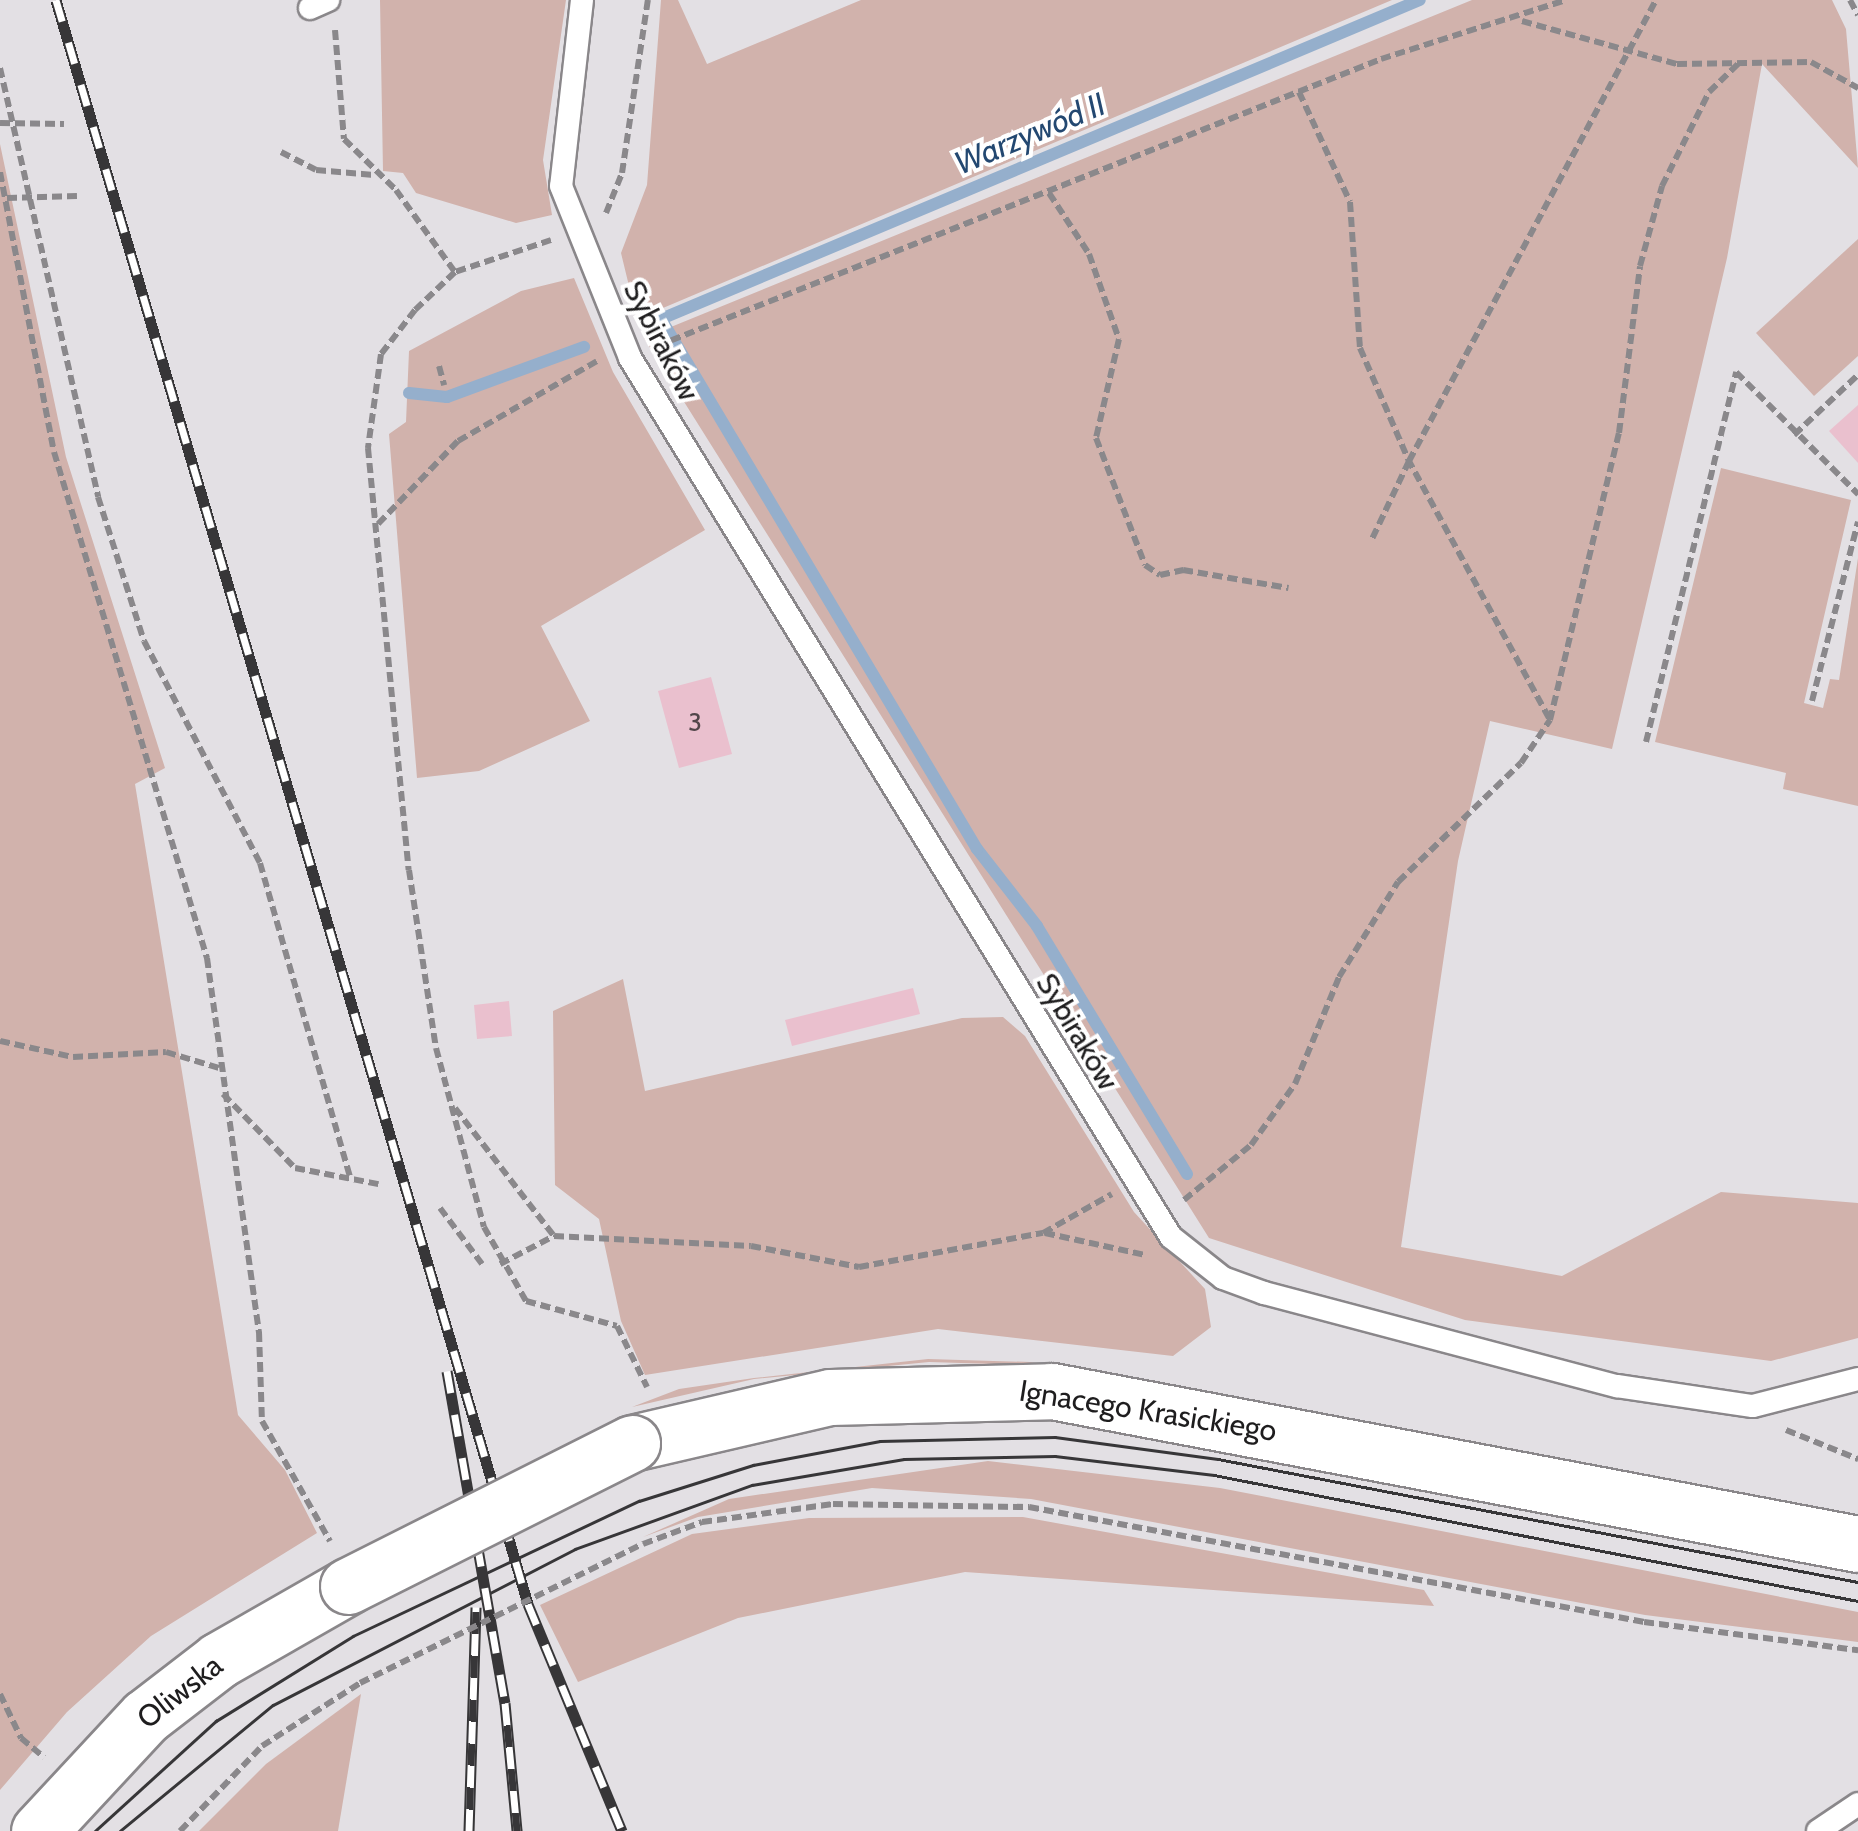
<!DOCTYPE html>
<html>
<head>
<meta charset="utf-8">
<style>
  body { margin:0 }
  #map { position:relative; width:1858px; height:1831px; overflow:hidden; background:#e3e0e4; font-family:Cabin,sans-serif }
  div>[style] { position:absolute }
  .green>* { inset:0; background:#d1b2ac }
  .stream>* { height:12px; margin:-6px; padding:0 6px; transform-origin:6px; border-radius:6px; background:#95afcc }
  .building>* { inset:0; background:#eac0ce }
  .path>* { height:6px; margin-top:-3px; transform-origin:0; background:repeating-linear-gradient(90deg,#8a888b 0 10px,transparent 0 15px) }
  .roads { filter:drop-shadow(2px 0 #8a878a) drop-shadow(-2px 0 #8a878a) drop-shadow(0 2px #8a878a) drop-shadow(0 -2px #8a878a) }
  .service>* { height:22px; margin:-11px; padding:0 11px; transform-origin:11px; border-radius:11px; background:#fff }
  .tertiary>* { height:55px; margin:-27.5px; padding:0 27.5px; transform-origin:27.5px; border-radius:27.5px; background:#fff }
  .tram>* { height:2.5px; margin:-1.25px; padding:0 1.25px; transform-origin:1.25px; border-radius:1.25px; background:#373638 }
  .rail>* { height:11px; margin-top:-5.5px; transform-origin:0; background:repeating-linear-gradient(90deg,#fff 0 22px,#373638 0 44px); box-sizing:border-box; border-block:2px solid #373638 }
  .path-bridge>* { height:6px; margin-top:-3px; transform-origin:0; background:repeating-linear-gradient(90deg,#8a888b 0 10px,transparent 0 15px) }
  .bridges { filter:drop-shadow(2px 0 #8a878a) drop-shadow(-2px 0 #8a878a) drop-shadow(0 2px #8a878a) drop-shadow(0 -2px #8a878a) }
  .tertiary-bridge>* { height:55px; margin:-27.5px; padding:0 27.5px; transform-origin:27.5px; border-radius:27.5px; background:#fff }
  span { translate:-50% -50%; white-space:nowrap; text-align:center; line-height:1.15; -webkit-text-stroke:8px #fff; paint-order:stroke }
  .number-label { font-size:25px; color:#51464a }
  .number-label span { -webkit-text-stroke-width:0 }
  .street-label { font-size:30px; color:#1e1d1e }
  .water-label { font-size:32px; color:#234871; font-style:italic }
</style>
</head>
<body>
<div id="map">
  <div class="green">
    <div style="clip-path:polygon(380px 0,566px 0,543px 160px,552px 215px,516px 223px,416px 193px,403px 173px,383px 171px)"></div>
    <div style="clip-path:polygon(661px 0,678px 0,707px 64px,861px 0,1392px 0,637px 319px,621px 253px,647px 185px)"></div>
    <div style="clip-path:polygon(1472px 0,1832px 0,1846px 29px,1858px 168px,1762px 64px,1727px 258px,1612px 749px,1490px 721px,1458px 861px,1401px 1247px,1562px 1276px,1721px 1192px,1858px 1203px,1858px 1338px,1771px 1361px,1465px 1320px,1209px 1238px,644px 338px)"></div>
    <div style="clip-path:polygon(0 144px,66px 457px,165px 768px,135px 784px,238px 1415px,285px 1470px,317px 1533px,151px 1636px,67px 1712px,0 1790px)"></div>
    <div style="clip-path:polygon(1858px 239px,1858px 356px,1814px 396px,1756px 333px)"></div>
    <div style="clip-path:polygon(574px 278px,613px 372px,705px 530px,541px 626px,590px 721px,479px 771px,417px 778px,389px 434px,406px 422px,409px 351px,521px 291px)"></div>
    <div style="clip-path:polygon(1721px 468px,1851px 500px,1804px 703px,1823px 708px,1830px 679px,1839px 680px,1858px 558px,1858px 806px,1783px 789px,1786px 773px,1655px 742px)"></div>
    <div style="clip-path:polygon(623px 979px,645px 1091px,962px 1018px,1003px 1017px,1025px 1036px,1134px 1212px,1205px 1289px,1211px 1327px,1173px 1356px,938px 1329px,645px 1375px,621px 1321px,599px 1219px,555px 1185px,553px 1011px)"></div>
    <div style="clip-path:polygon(928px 1359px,1030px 1362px,1125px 1376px,1858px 1521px,1030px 1365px,929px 1362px,754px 1379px,632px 1407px,679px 1389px,754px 1378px)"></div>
    <div style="clip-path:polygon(988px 1461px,1220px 1488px,1858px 1612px,1858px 1642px,1645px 1615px,1031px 1499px,872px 1488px,698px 1517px,643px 1537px,729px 1499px)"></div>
    <div style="clip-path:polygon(1023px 1517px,1424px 1590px,1434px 1606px,965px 1572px,738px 1618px,578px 1682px,540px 1605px,692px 1534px,809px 1518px)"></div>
    <div style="clip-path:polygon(361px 1694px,338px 1831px,199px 1831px,266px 1764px)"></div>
  </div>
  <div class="stream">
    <div style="left:409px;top:393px;width:38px;rotate:6deg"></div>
    <div style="left:447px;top:397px;width:146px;rotate:-20.1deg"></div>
    <div style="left:1187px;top:1174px;width:290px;rotate:-121.2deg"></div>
    <div style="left:1037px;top:926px;width:98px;rotate:-127.9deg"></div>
    <div style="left:977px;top:849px;width:617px;rotate:-120.8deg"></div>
    <div style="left:661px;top:319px;width:823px;rotate:-22.8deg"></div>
  </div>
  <div class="building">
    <div style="clip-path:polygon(1858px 405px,1858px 463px,1829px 431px)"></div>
    <div style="clip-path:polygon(711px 677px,732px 754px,679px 768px,658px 691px)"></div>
    <div style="clip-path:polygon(913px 988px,920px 1014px,792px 1046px,785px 1020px)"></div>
    <div style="clip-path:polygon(509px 1001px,512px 1036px,477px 1039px,474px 1005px)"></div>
  </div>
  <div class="path">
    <div style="left:1850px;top:0;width:17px;rotate:62deg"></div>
    <div style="left:1522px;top:21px;width:161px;rotate:15.5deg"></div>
    <div style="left:1677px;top:64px;width:134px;rotate:-0.9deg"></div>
    <div style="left:1811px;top:62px;width:54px;rotate:29deg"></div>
    <div style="left:335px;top:30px;width:109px;rotate:85.3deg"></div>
    <div style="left:344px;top:139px;width:73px;rotate:44.4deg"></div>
    <div style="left:396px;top:190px;width:101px;rotate:54.3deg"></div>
    <div style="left:0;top:68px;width:440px;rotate:77.1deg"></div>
    <div style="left:98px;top:497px;width:151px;rotate:72.3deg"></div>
    <div style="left:144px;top:641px;width:250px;rotate:62.4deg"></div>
    <div style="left:260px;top:863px;width:326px;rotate:74deg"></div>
    <div style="left:1299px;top:92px;width:121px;rotate:65.1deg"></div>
    <div style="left:1350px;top:202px;width:146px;rotate:86.1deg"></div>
    <div style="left:1360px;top:348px;width:123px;rotate:66.6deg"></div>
    <div style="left:1409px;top:461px;width:86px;rotate:115.4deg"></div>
    <div style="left:0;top:123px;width:64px;rotate:0.9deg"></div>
    <div style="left:281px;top:152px;width:39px;rotate:27deg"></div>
    <div style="left:316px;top:170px;width:58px;rotate:4.9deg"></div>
    <div style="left:0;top:172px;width:285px;rotate:79.1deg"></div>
    <div style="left:54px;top:452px;width:529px;rotate:73.18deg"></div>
    <div style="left:207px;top:958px;width:378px;rotate:82.1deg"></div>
    <div style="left:259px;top:1332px;width:89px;rotate:88.1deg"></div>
    <div style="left:262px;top:1421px;width:138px;rotate:60.5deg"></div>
    <div style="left:1049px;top:193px;width:73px;rotate:56.7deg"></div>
    <div style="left:1089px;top:254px;width:90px;rotate:70.6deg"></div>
    <div style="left:1119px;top:339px;width:102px;rotate:103.1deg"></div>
    <div style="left:1096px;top:438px;width:136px;rotate:68.9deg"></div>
    <div style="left:1145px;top:565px;width:18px;rotate:34deg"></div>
    <div style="left:1160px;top:575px;width:24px;rotate:-12deg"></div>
    <div style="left:1183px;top:570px;width:107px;rotate:9.7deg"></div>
    <div style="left:7px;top:198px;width:70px;rotate:-1.6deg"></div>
    <div style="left:606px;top:213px;width:43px;rotate:-68.2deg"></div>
    <div style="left:622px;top:173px;width:175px;rotate:-81.5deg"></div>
    <div style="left:551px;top:240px;width:101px;rotate:161.6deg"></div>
    <div style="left:455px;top:272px;width:55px;rotate:136.5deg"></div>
    <div style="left:415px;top:310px;width:56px;rotate:127.7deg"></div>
    <div style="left:381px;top:354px;width:95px;rotate:97.9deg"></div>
    <div style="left:368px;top:448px;width:424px;rotate:84.5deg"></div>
    <div style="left:409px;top:870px;width:180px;rotate:81.4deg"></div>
    <div style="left:436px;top:1048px;width:185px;rotate:75deg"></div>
    <div style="left:484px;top:1227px;width:85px;rotate:60.4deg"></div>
    <div style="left:526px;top:1301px;width:94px;rotate:15.4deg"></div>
    <div style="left:617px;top:1326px;width:68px;rotate:63.8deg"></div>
    <div style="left:657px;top:346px;width:779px;rotate:-21.62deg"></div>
    <div style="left:1381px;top:59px;width:194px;rotate:-17.7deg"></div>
    <div style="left:439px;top:366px;width:20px;rotate:75deg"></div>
    <div style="left:1794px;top:435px;width:88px;rotate:-43.2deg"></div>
    <div style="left:378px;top:524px;width:115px;rotate:-46.1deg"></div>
    <div style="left:458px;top:441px;width:160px;rotate:-29.9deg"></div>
    <div style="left:1812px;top:701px;width:185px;rotate:-75.6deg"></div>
    <div style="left:1549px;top:718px;width:293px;rotate:-118.6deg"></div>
    <div style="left:1409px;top:461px;width:523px;rotate:-61.82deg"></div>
    <div style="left:1646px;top:742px;width:381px;rotate:-76.3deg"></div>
    <div style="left:1736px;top:372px;width:173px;rotate:45deg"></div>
    <div style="left:0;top:1041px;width:75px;rotate:12.4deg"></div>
    <div style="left:73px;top:1057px;width:93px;rotate:-3.1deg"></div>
    <div style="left:166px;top:1052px;width:55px;rotate:16.8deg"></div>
    <div style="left:223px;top:1094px;width:103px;rotate:45.8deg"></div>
    <div style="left:295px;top:1168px;width:85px;rotate:10.9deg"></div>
    <div style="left:455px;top:1108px;width:162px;rotate:52.3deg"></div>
    <div style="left:1184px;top:1200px;width:87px;rotate:-39.4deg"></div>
    <div style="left:1251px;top:1145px;width:75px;rotate:-54.2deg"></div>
    <div style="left:1295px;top:1084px;width:116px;rotate:-67.6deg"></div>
    <div style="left:1339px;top:977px;width:112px;rotate:-58.2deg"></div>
    <div style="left:1398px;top:882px;width:171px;rotate:-44.1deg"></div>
    <div style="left:1521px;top:763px;width:52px;rotate:-56deg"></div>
    <div style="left:1550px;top:720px;width:295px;rotate:-76.5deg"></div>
    <div style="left:1619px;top:433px;width:168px;rotate:-82.8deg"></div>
    <div style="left:1640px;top:266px;width:83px;rotate:-74.6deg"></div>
    <div style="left:1662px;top:186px;width:105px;rotate:-63.4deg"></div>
    <div style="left:1709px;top:92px;width:43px;rotate:-44.1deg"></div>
    <div style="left:440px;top:1208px;width:70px;rotate:53.1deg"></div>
    <div style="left:1045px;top:1233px;width:102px;rotate:12.4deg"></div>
    <div style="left:500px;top:1264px;width:61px;rotate:-27.4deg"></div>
    <div style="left:554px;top:1236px;width:197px;rotate:2.9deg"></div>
    <div style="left:751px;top:1246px;width:110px;rotate:11deg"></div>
    <div style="left:859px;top:1267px;width:187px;rotate:-10.5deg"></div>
    <div style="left:1043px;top:1233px;width:79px;rotate:-29.5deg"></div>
    <div style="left:1786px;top:1430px;width:78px;rotate:21.9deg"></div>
    <div style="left:643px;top:1544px;width:63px;rotate:-20.4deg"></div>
    <div style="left:702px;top:1522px;width:132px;rotate:-7.8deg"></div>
    <div style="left:833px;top:1504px;width:196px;rotate:0.9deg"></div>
    <div style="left:1029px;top:1507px;width:626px;rotate:10.59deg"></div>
    <div style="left:1644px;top:1622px;width:216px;rotate:7.5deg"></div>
    <div style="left:0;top:1694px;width:49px;rotate:64.5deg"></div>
    <div style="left:21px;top:1738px;width:30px;rotate:40deg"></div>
    <div style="left:180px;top:1831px;width:118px;rotate:-46deg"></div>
    <div style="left:262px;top:1746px;width:117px;rotate:-32.7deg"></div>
  </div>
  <div class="roads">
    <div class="service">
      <div style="left:582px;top:0;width:187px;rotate:96.4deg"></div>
      <div style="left:561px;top:186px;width:185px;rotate:68.1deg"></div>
      <div style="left:630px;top:358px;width:1032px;rotate:58.39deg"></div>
      <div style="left:1171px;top:1237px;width:66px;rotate:38.3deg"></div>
      <div style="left:1223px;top:1278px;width:44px;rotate:20.1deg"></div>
      <div style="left:1264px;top:1293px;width:365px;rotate:14.8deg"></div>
      <div style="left:1617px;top:1386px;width:137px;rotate:8.4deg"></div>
      <div style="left:1753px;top:1406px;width:108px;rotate:-14.4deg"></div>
      <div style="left:310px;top:8px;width:20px;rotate:-24deg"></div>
      <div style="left:1818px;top:1831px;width:48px;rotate:-34deg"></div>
    </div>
    <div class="tertiary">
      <div style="left:632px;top:1443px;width:203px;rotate:-13.1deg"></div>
      <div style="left:830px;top:1397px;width:222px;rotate:-1.5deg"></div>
      <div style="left:1052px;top:1391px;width:820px;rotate:10.75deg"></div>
      <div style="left:39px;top:1831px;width:156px;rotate:-47.1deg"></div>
      <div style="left:145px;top:1717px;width:93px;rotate:-37.6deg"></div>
      <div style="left:219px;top:1660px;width:149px;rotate:-29.8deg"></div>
    </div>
  </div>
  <div class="tram">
    <div style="left:95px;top:1831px;width:164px;rotate:-42.3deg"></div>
    <div style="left:216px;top:1721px;width:161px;rotate:-31.8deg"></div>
    <div style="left:353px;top:1636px;width:316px;rotate:-25.3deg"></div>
    <div style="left:639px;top:1501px;width:120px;rotate:-17.5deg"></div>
    <div style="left:753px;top:1465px;width:129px;rotate:-10.7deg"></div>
    <div style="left:880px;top:1441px;width:175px;rotate:-1.3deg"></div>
    <div style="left:1055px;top:1437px;width:164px;rotate:7.7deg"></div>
    <div style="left:1218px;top:1459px;width:652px;rotate:10.88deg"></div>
    <div style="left:120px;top:1831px;width:198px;rotate:-39.5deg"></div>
    <div style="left:273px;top:1705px;width:340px;rotate:-27.3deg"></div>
    <div style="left:575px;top:1549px;width:188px;rotate:-19.9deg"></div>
    <div style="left:752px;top:1485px;width:154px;rotate:-9.7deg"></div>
    <div style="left:904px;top:1459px;width:151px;rotate:-1.1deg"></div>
    <div style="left:1055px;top:1456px;width:160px;rotate:6.8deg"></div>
    <div style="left:1214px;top:1475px;width:656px;rotate:11.07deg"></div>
  </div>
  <div class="rail">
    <div style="left:56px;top:0;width:1672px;rotate:73.6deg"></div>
    <div style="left:528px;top:1604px;width:246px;rotate:67.5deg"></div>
    <div style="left:447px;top:1371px;width:337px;rotate:80.1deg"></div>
    <div style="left:505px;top:1703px;width:129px;rotate:84.6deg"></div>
    <div style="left:469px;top:1831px;width:224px;rotate:-88.2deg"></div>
  </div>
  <div class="path-bridge">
    <div style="left:360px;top:1683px;width:315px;rotate:-26.2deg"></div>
  </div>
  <div class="bridges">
    <div class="tertiary-bridge">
      <div style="left:348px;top:1586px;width:318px;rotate:-26.7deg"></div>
    </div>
  </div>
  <div class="number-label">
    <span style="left:695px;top:722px">3</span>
  </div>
  <div class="street-label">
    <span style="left:661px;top:341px;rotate:63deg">Sybiraków</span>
    <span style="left:1077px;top:1032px;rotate:59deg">Sybiraków</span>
    <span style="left:1148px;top:1411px;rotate:9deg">Ignacego Krasickiego</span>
    <span style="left:180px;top:1692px;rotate:-38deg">Oliwska</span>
  </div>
  <div class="water-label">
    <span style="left:1030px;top:134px;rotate:-23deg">Warzywód II</span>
  </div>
</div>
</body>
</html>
